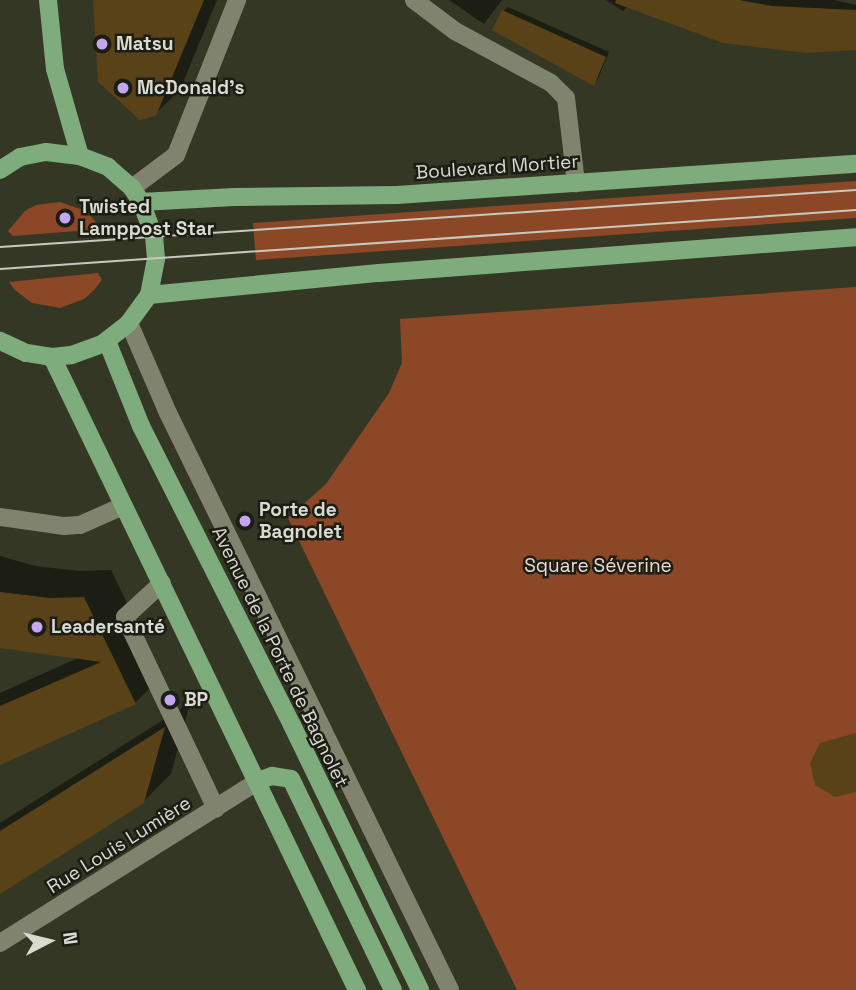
<!DOCTYPE html>
<html>
<head>
<meta charset="utf-8">
<style>
  body { margin:0 }
  #map { position:relative; width:856px; height:990px; overflow:hidden; background:#353725; font-family:"Space Grotesk",sans-serif }
  div>[style] { position:absolute }
  .green>* { inset:0; background:#8c4727 }
  .shadow>* { inset:0; background:#0007 }
  .building>* { inset:0; background:#5a4218 }
  .service>* { height:18px; margin:-9px; padding:0 9px; transform-origin:9px; border-radius:9px; background:#80836e }
  .minor>* { height:18px; margin:-9px; padding:0 9px; transform-origin:9px; border-radius:9px; background:#80836e }
  .primary>* { height:18px; margin:-9px; padding:0 9px; transform-origin:9px; border-radius:9px; background:#7fac7c }
  .tram>* { height:2px; margin:-1px; padding:0 1px; transform-origin:1px; border-radius:1px; background:#c8c9be }
  .dots>* { width:19px; height:19px; translate:-50% -50%; box-sizing:border-box; border:4px solid #1c1d15; border-radius:50% }
  span { translate:-50% -50%; white-space:nowrap; text-align:center; line-height:1.15; -webkit-text-stroke:5px #1c1d15; paint-order:stroke }
  .poi-label { font-size:19px; color:#dadbd0; font-weight:700 }
  .left { translate:0 -50%; text-align:left }
  .street-label { font-size:19px; color:#dadbd0 }
  .park-label { font-size:19px; color:#efd9cf }
  .north { position:absolute; left:14px; top:906px; width:70px; height:70px; -webkit-text-stroke:5px #1c1d15; paint-order:stroke; rotate:83deg; font-size:19px; font-weight:700; line-height:28px; text-align:center; color:#dadbd0 }
  .north::after { content:''; display:block; margin:auto; width:24px; height:32px; background:#dadbd0; clip-path:polygon(50% 0,100% 100%,50% 72%,0 100%) }
</style>
</head>
<body>
<div id="map">
  <div class="green">
    <div style="clip-path:polygon(856px 181px,856px 218px,256px 260px,253px 223px)"></div>
    <div style="clip-path:polygon(60px 202px,86px 211px,102px 229px,13px 236px,8px 231px,25px 211px,36px 205px)"></div>
    <div style="clip-path:polygon(98px 273px,102px 280px,94px 290px,84px 299px,60px 308px,32px 303px,15px 290px,9px 282px)"></div>
    <div style="clip-path:polygon(856px 287px,856px 990px,517px 990px,288px 518px,326px 484px,389px 393px,402px 363px,400px 319px)"></div>
  </div>
  <div class="shadow">
    <div style="clip-path:polygon(95px 0,217px 0,180px 90px,155px 114px)"></div>
    <div style="clip-path:polygon(449px 0,502px 0,484px 24px)"></div>
    <div style="clip-path:polygon(606px 0,834px 0,856px 5px,856px 48px,629px 5px,623px 11px)"></div>
    <div style="clip-path:polygon(508px 7px,609px 52px,598px 79px,594px 84px,503px 11px)"></div>
    <div style="clip-path:polygon(0 556px,35px 566px,79px 571px,111px 570px,162px 676px,135px 703px,0 763px,0 693px,80px 657px,0 645px)"></div>
    <div style="clip-path:polygon(190px 703px,171px 774px,143px 802px,0 892px,0 823px)"></div>
  </div>
  <div class="building">
    <div style="clip-path:polygon(93px 0,204px 0,156px 116px,140px 120px,98px 82px)"></div>
    <div style="clip-path:polygon(616px 0,739px 0,772px 6px,856px 10px,856px 50px,807px 53px,723px 43px,615px 3px)"></div>
    <div style="clip-path:polygon(502px 10px,606px 57px,594px 86px,492px 30px)"></div>
    <div style="clip-path:polygon(0 592px,50px 598px,84px 597px,136px 704px,0 765px,0 706px,101px 662px,0 648px)"></div>
    <div style="clip-path:polygon(165px 727px,144px 803px,0 894px,0 831px)"></div>
    <div style="clip-path:polygon(856px 733px,856px 792px,835px 797px,815px 785px,810px 763px,820px 743px)"></div>
  </div>
  <div class="service">
    <div style="left:129px;top:323px;width:98px;rotate:66.6deg"></div>
    <div style="left:168px;top:413px;width:642px;rotate:63.95deg"></div>
    <div style="left:0;top:517px;width:65px;rotate:8deg"></div>
    <div style="left:64px;top:526px;width:16px;rotate:-4deg"></div>
    <div style="left:80px;top:525px;width:47px;rotate:-23.8deg"></div>
    <div style="left:162px;top:583px;width:50px;rotate:137.4deg"></div>
    <div style="left:125px;top:617px;width:212px;rotate:64.6deg"></div>
  </div>
  <div class="minor">
    <div style="left:414px;top:0;width:51px;rotate:37.1deg"></div>
    <div style="left:455px;top:31px;width:109px;rotate:28.4deg"></div>
    <div style="left:551px;top:83px;width:21px;rotate:45deg"></div>
    <div style="left:566px;top:98px;width:86px;rotate:83.3deg"></div>
    <div style="left:132px;top:188px;width:55px;rotate:-36.9deg"></div>
    <div style="left:176px;top:155px;width:167px;rotate:-68.5deg"></div>
    <div style="left:0;top:943px;width:305px;rotate:-32.1deg"></div>
  </div>
  <div class="primary">
    <div style="left:48px;top:0;width:69px;rotate:84.2deg"></div>
    <div style="left:55px;top:69px;width:91px;rotate:74deg"></div>
    <div style="left:0;top:170px;width:24px;rotate:-33deg"></div>
    <div style="left:20px;top:157px;width:26px;rotate:-11deg"></div>
    <div style="left:46px;top:152px;width:34px;rotate:7deg"></div>
    <div style="left:80px;top:156px;width:30px;rotate:21deg"></div>
    <div style="left:108px;top:167px;width:32px;rotate:41deg"></div>
    <div style="left:132px;top:188px;width:17px;rotate:57deg"></div>
    <div style="left:141px;top:202px;width:36px;rotate:69deg"></div>
    <div style="left:154px;top:236px;width:23px;rotate:85deg"></div>
    <div style="left:156px;top:259px;width:37px;rotate:101deg"></div>
    <div style="left:149px;top:295px;width:34px;rotate:126deg"></div>
    <div style="left:129px;top:323px;width:34px;rotate:142deg"></div>
    <div style="left:102px;top:344px;width:33px;rotate:160deg"></div>
    <div style="left:71px;top:355px;width:19px;rotate:174deg"></div>
    <div style="left:52px;top:357px;width:26px;rotate:-171deg"></div>
    <div style="left:26px;top:353px;width:29px;rotate:-155deg"></div>
    <div style="left:141px;top:202px;width:93px;rotate:-3.1deg"></div>
    <div style="left:234px;top:197px;width:163px;rotate:-0.7deg"></div>
    <div style="left:397px;top:195px;width:460px;rotate:-3.9deg"></div>
    <div style="left:149px;top:295px;width:231px;rotate:-5.5deg"></div>
    <div style="left:379px;top:273px;width:478px;rotate:-4.3deg"></div>
    <div style="left:107px;top:341px;width:92px;rotate:68.2deg"></div>
    <div style="left:141px;top:426px;width:335px;rotate:63.2deg"></div>
    <div style="left:292px;top:725px;width:294px;rotate:64.2deg"></div>
    <div style="left:52px;top:357px;width:703px;rotate:64.27deg"></div>
    <div style="left:258px;top:781px;width:15px;rotate:-20deg"></div>
    <div style="left:272px;top:776px;width:19px;rotate:9deg"></div>
    <div style="left:291px;top:779px;width:234px;rotate:64.2deg"></div>
  </div>
  <div class="tram">
    <div style="left:0;top:247px;width:858px;rotate:-3.81deg"></div>
    <div style="left:0;top:269px;width:858px;rotate:-3.94deg"></div>
  </div>
  <div class="dots">
    <div style="left:102px;top:44px;background:#c4a7f1"></div>
    <div style="left:123px;top:88px;background:#c4a7f1"></div>
    <div style="left:65px;top:218px;background:#c4a7f1"></div>
    <div style="left:245px;top:521px;background:#c4a7f1"></div>
    <div style="left:37px;top:627px;background:#c4a7f1"></div>
    <div style="left:170px;top:700px;background:#c4a7f1"></div>
  </div>
  <div class="poi-label">
    <span class="left" style="left:116px;top:44px">Matsu</span>
    <span class="left" style="left:137px;top:88px">McDonald's</span>
    <span class="left" style="left:79px;top:218px">Twisted<br>Lamppost Star</span>
    <span class="left" style="left:259px;top:521px">Porte de<br>Bagnolet</span>
    <span class="left" style="left:51px;top:627px">Leadersanté</span>
    <span class="left" style="left:184px;top:700px">BP</span>
  </div>
  <div class="street-label">
    <span style="left:497px;top:167px;rotate:-4deg">Boulevard Mortier</span>
    <span style="left:280px;top:657px;rotate:64deg">Avenue de la Porte de Bagnolet</span>
    <span style="left:119px;top:845px;rotate:-32deg">Rue Louis Lumière</span>
  </div>
  <div class="park-label">
    <span style="left:598px;top:566px">Square Séverine</span>
  </div>
  <div class="north">N</div>
</div>
</body>
</html>
